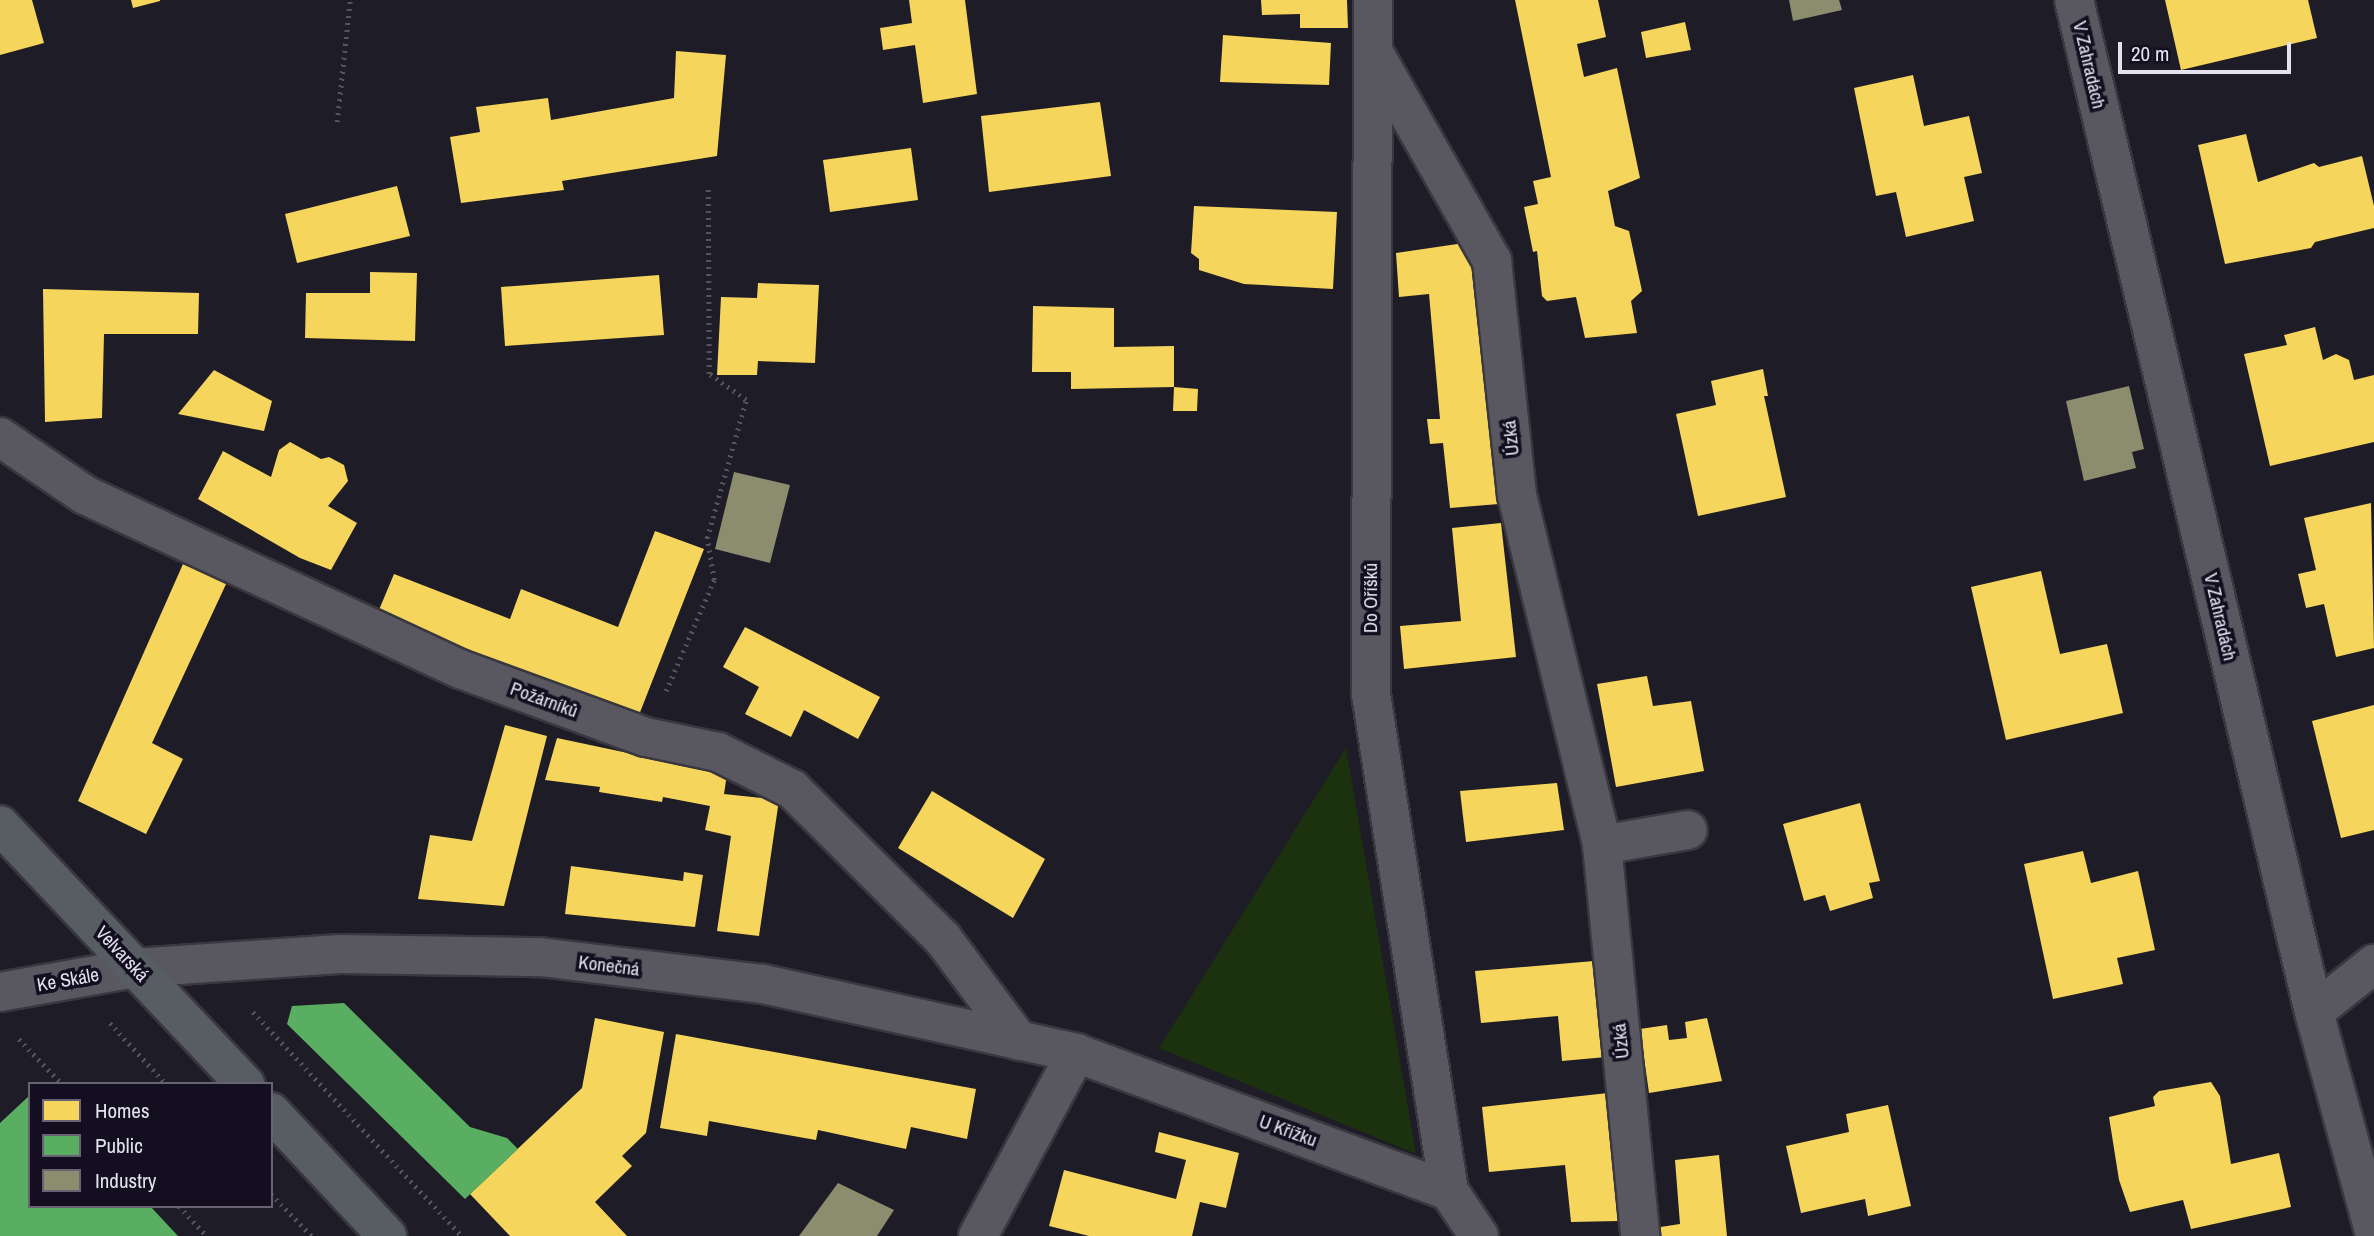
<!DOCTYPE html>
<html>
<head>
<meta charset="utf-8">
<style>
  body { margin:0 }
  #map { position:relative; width:2374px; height:1236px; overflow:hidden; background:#1e1c26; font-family:"Archivo Narrow",sans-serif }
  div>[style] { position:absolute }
  .green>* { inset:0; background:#1c320e }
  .homes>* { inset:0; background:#f6d55c }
  .public>* { inset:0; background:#5aae61 }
  .industry>* { inset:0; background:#8c8c6e }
  .path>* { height:4.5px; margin-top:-2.25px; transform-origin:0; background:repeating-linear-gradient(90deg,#55545c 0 2px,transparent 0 7px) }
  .roads { filter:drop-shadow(2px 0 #39373f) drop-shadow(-2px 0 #39373f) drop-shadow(0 2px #39373f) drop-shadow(0 -2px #39373f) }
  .minor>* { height:38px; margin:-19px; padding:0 19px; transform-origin:19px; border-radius:19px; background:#59575f }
  .major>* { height:38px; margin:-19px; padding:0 19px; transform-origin:19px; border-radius:19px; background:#585d63 }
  span { translate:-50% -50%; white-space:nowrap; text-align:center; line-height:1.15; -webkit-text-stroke:7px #130f20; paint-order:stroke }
  .street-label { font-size:19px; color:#e4e2ef }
  .legend { position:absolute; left:28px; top:1082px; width:245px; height:126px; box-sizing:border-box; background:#130f20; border:2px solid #676373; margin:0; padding:9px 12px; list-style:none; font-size:21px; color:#e4e2ef }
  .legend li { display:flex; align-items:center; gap:14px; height:35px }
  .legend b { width:35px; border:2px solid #676373 }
  .scale { position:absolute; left:2118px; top:42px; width:173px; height:32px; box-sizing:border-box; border:4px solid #e4e2ef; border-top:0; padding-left:9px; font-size:21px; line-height:24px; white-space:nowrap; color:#e4e2ef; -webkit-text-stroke:5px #130f20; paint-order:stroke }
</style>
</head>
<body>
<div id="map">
  <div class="green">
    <div style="clip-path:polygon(1346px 748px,1416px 1154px,1159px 1048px)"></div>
  </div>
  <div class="homes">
    <div style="clip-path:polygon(0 0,32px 0,44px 43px,0 55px)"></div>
    <div style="clip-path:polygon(131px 0,160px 0,160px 1px,133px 8px)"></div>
    <div style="clip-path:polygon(909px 0,965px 0,977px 94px,923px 103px,915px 45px,883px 50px,880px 28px,912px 23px)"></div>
    <div style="clip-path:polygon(1261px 0,1347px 0,1348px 28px,1300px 28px,1300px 14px,1262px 15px)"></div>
    <div style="clip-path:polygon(1515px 0,1598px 0,1606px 37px,1577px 44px,1584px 77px,1617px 68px,1640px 178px,1608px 191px,1615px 226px,1629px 231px,1642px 291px,1631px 301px,1637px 333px,1585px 338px,1576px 297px,1547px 301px,1542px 296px,1537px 251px,1533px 252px,1524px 207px,1538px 204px,1533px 181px,1551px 177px)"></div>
    <div style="clip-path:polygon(2165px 0,2308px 0,2317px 38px,2181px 70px)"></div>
    <div style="clip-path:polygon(1685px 22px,1691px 50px,1646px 58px,1641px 32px)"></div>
    <div style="clip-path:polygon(1223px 35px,1331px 43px,1329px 85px,1220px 82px)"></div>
    <div style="clip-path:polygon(676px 51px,726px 55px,717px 156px,562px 181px,564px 190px,461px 203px,450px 137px,480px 132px,476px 107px,548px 98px,551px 120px,674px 98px)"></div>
    <div style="clip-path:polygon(1913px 75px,1924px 126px,1969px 116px,1982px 173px,1964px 177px,1974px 221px,1906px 237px,1896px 192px,1876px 196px,1854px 88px)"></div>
    <div style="clip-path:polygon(1100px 102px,1111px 176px,989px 192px,981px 116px)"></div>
    <div style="clip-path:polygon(2246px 134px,2258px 182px,2314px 163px,2319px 167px,2362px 156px,2374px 206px,2374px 228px,2315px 242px,2311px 248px,2225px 264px,2198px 145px)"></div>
    <div style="clip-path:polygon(911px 148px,918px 200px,830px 212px,823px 160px)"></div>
    <div style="clip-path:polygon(397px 186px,410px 236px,297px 263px,285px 214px)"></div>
    <div style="clip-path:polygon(1194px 206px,1337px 212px,1333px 289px,1244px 284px,1199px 270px,1199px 259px,1191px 253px)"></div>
    <div style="clip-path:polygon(1471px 242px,1499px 504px,1450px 508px,1443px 443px,1430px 444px,1427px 419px,1440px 419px,1429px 294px,1399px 297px,1396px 253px)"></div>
    <div style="clip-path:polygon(370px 272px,417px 273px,415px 341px,305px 338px,306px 293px,370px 293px)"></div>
    <div style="clip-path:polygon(659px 275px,664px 335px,505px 346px,501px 287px)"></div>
    <div style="clip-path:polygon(758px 283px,819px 285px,815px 363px,758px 361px,757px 375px,717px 375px,721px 297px,757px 298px)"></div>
    <div style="clip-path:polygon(43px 289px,199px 293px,198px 334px,104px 334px,102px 418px,45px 422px)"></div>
    <div style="clip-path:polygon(1033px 306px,1114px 308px,1114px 347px,1174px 346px,1174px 387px,1071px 389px,1071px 372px,1032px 372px)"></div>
    <div style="clip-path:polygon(2315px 327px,2323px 360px,2336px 354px,2349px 360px,2354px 380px,2374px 375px,2374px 442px,2270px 466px,2244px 354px,2287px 345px,2284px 335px)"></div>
    <div style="clip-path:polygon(1763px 369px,1768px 396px,1764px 396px,1786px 497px,1698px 516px,1676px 414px,1716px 405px,1711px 381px)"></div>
    <div style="clip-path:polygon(214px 370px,272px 401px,264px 431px,178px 414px)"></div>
    <div style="clip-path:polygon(1174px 387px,1198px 389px,1197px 411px,1173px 411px)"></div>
    <div style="clip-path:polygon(290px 442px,321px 459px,329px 457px,344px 465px,348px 481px,328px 506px,357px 523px,331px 570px,300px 558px,198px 499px,223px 451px,271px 477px,279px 450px)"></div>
    <div style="clip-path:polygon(2371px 503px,2374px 648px,2336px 657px,2324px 604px,2306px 608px,2298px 574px,2316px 570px,2304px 518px)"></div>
    <div style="clip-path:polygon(1501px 523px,1516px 657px,1404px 669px,1400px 626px,1461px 621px,1452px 528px)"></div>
    <div style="clip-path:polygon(655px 531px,704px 549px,637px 720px,376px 617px,394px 574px,510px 619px,521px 589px,618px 627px)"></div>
    <div style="clip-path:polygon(183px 564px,227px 582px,152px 743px,183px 759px,146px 834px,78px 801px)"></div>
    <div style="clip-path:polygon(2041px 571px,2060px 654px,2107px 644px,2123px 713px,2006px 740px,1971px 587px)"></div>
    <div style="clip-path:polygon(745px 627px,880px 697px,858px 739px,804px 710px,791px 737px,745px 714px,759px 687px,723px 667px)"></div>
    <div style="clip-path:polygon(1647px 676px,1653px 706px,1691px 701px,1704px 771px,1616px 787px,1597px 684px)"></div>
    <div style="clip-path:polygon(2374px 705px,2374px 830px,2341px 838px,2312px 721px)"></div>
    <div style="clip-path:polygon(505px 725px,547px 736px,504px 906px,418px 899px,430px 835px,472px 841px)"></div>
    <div style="clip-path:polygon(557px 738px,727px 774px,724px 794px,779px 800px,759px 936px,717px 931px,731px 836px,705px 830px,710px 806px,663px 797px,662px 802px,599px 792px,600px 787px,545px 780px)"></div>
    <div style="clip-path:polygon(1557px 783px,1564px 830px,1466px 842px,1460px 791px)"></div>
    <div style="clip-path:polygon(932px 791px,1045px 859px,1013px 918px,898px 848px)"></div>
    <div style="clip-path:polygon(1860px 803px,1880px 881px,1869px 883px,1873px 898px,1830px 911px,1825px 895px,1804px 901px,1783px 824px)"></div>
    <div style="clip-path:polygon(2083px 851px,2091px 883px,2138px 871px,2155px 950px,2117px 958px,2123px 984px,2053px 999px,2024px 864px)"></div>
    <div style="clip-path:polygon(571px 866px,683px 881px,684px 872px,703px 875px,695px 927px,565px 914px)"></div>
    <div style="clip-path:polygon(1594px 961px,1606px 1057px,1562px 1061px,1558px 1016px,1481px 1023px,1475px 971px)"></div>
    <div style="clip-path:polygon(595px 1018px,664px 1032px,646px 1133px,622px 1156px,632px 1166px,595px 1202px,627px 1236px,510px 1236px,470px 1194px,582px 1088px)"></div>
    <div style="clip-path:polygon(1707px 1018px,1722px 1081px,1649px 1093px,1640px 1029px,1667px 1025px,1669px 1040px,1687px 1038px,1685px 1022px)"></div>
    <div style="clip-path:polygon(676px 1034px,976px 1089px,967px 1139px,911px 1127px,906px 1149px,818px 1130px,816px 1140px,709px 1121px,707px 1136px,660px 1128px)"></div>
    <div style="clip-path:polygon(2211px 1082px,2220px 1096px,2231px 1164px,2279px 1153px,2291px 1207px,2191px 1229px,2183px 1200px,2130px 1212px,2119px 1180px,2109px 1117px,2155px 1106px,2153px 1097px,2159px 1091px)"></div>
    <div style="clip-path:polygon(1608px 1093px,1619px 1221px,1571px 1222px,1565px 1165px,1489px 1172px,1482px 1107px)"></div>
    <div style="clip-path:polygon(1888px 1105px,1911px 1206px,1868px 1216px,1865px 1199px,1801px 1213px,1786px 1146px,1849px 1132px,1846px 1114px)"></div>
    <div style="clip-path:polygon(1159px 1132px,1239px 1153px,1226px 1208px,1200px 1202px,1192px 1236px,1089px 1236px,1049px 1226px,1064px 1170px,1176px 1199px,1186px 1160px,1155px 1152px)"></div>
    <div style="clip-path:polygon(1719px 1155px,1727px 1236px,1654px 1236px,1654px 1228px,1680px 1224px,1675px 1160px)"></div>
  </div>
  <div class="public">
    <div style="clip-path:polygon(344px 1003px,470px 1127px,507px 1138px,518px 1149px,465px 1199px,287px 1024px,292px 1006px)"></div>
    <div style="clip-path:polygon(30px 1095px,30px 1206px,150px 1206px,178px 1236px,0 1236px,0 1123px)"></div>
  </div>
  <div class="industry">
    <div style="clip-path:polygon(1789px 0,1839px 0,1842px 10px,1793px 21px)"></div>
    <div style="clip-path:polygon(2129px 386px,2144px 449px,2132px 452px,2136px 468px,2084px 481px,2066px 401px)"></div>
    <div style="clip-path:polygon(734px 472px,790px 485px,770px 563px,715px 549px)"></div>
    <div style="clip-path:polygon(838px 1183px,894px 1210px,877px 1236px,799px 1236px)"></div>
  </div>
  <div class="path">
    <div style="left:337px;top:122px;width:123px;rotate:-83.9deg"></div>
    <div style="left:666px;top:691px;width:121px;rotate:-66.6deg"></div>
    <div style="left:714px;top:580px;width:43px;rotate:-99.5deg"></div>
    <div style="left:707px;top:538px;width:143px;rotate:-74.2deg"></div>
    <div style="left:746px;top:400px;width:45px;rotate:-144.9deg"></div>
    <div style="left:709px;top:374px;width:188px;rotate:-90.3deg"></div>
    <div style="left:253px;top:1012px;width:306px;rotate:47deg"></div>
    <div style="left:110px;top:1023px;width:83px;rotate:47.4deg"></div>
    <div style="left:19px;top:1039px;width:62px;rotate:46.3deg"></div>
    <div style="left:271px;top:1194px;width:59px;rotate:45.7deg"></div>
    <div style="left:179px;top:1206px;width:41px;rotate:47deg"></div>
  </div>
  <div class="roads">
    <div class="minor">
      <div style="left:1373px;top:0;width:694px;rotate:90.17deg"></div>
      <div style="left:1371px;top:694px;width:503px;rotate:81.08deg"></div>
      <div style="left:2074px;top:0;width:1040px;rotate:76.66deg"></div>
      <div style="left:2314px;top:1012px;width:227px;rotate:74.7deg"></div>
      <div style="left:1374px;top:53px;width:239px;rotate:60.4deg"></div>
      <div style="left:1492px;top:261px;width:235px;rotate:83.9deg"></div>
      <div style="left:1517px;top:495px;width:360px;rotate:76.3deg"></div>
      <div style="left:1602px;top:845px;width:393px;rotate:84.4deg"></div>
      <div style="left:0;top:437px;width:103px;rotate:34.3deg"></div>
      <div style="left:85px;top:495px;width:413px;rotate:24.9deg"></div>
      <div style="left:460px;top:669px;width:198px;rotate:20.1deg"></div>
      <div style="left:646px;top:737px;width:74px;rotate:11.8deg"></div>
      <div style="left:718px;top:752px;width:83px;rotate:26.6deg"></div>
      <div style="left:792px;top:789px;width:213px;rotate:44.8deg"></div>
      <div style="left:943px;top:939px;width:127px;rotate:53.3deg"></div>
      <div style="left:1602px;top:845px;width:87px;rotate:-9.9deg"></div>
      <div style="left:0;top:992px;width:137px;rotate:-10.1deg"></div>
      <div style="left:135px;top:968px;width:205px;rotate:-3.9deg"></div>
      <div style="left:340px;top:954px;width:200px;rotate:0.9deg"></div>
      <div style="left:540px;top:957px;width:225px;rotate:6.9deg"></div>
      <div style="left:763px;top:984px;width:321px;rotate:12.4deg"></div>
      <div style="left:1076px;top:1053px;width:398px;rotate:20.3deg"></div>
      <div style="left:1449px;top:1191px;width:54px;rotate:56.3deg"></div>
      <div style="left:2314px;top:1012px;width:77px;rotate:-38.7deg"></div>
      <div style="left:978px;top:1236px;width:208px;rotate:-61.8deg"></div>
    </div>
    <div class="major">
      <div style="left:0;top:825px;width:357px;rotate:46.6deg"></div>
      <div style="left:271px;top:1112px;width:170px;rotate:46.9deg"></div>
    </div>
  </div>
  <div class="street-label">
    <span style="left:2089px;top:65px;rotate:77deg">V Zahradách</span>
    <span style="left:1511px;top:438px;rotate:-96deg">Úzká</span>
    <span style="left:1371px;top:598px;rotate:-90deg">Do Oříšků</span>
    <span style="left:2220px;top:617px;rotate:77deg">V Zahradách</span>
    <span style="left:544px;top:700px;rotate:20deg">Požárníků</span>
    <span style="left:122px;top:954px;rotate:47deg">Velvarská</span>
    <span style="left:609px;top:966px;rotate:7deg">Konečná</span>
    <span style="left:68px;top:980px;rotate:-10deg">Ke Skále</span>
    <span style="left:1621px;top:1041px;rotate:-96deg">Úzká</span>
    <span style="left:1288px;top:1131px;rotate:20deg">U Křížku</span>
  </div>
  <ul class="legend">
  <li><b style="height:19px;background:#f6d55c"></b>Homes</li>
  <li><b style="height:19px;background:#5aae61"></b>Public</li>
  <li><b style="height:19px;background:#8c8c6e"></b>Industry</li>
  </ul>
  <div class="scale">20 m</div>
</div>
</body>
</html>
